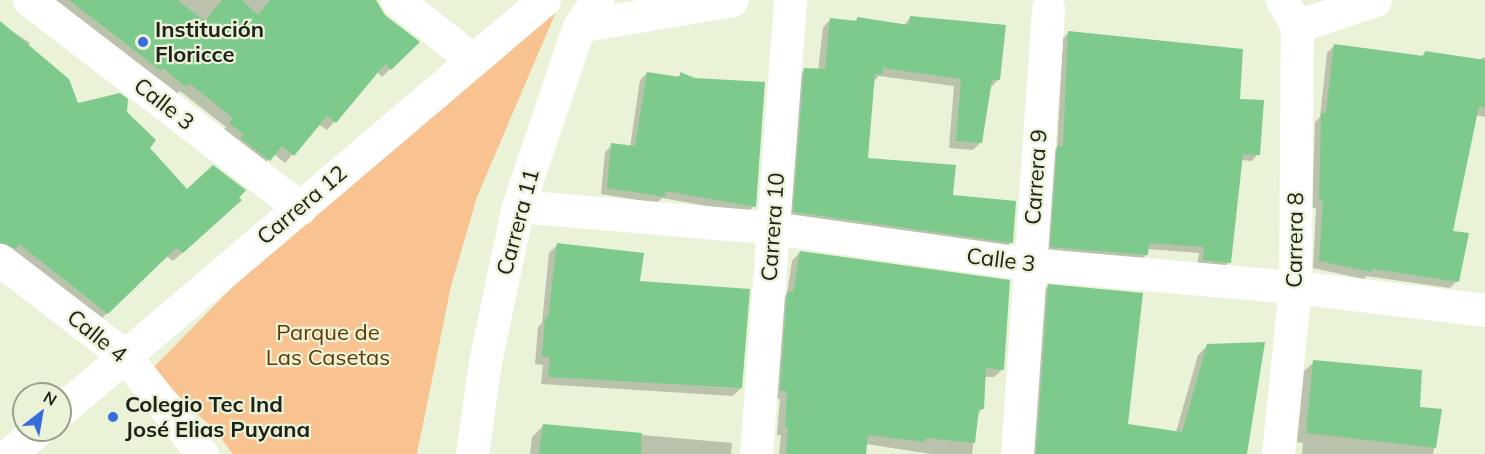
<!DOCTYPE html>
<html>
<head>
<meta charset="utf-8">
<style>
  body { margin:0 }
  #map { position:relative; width:1485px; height:454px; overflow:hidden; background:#eaf3d7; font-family:Mulish,sans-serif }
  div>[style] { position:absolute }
  .green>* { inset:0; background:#f8c390 }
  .shadow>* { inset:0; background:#0003 }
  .building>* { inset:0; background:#7eca8d }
  .minor>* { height:33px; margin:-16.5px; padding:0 16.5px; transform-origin:16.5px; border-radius:16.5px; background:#fff }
  .tertiary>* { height:33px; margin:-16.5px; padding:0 16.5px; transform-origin:16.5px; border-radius:16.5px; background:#fff }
  .dots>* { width:16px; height:16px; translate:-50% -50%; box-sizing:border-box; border:3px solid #eaf3d7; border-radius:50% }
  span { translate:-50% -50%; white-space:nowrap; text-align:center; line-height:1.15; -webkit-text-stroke:4.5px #eaf3d7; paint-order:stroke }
  .poi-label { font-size:22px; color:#202219; font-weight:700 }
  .left { translate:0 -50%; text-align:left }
  .street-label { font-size:22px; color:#202219 }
  .park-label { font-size:22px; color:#633801 }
  .north { position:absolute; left:12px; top:382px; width:60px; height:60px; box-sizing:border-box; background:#eaf3d7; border:2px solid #999f8b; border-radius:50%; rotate:31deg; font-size:16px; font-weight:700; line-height:24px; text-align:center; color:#202219 }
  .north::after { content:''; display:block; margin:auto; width:21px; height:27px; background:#376cdb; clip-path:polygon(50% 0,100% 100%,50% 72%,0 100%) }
</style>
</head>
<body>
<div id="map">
  <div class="green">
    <div style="clip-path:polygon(553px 0,561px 0,477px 197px,451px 286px,417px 454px,233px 454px,216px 432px,173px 390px,154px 367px,258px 261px)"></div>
  </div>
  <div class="shadow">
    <div style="clip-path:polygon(51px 0,373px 0,384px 16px,417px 42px,382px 77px,377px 72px,327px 130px,318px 124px,285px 163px,274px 154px,260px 168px,222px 132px,226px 127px,180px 91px,177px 94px)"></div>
    <div style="clip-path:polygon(911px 17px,998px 80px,991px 87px,981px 142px,973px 150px,949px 148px,954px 86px,879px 76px,873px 82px,867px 160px,952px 196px,1011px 242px,1004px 250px,786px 219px,797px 77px,804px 70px,818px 71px,823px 27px,830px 20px,854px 22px,858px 18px,903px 26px)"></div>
    <div style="clip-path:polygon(0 23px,30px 43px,28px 46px,77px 105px,125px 113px,149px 148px,187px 191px,231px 209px,173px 261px,166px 256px,98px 322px,0 252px)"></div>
    <div style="clip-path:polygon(1069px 32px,1238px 100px,1258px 154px,1252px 161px,1241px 160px,1229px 262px,1223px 268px,1197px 266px,1199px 253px,1147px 249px,1146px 255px,1140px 261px,1045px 253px,1052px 153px,1057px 148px,1063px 38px)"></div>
    <div style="clip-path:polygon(1334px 46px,1421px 57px,1425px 52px,1478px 60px,1485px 57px,1485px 117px,1476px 115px,1451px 233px,1457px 281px,1450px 288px,1366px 276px,1364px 279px,1313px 268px,1316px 208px,1312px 208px,1315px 122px,1320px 117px,1327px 53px)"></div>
    <div style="clip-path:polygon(647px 73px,676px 78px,681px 74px,754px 206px,747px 213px,662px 198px,657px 203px,601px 194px,605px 152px,612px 145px,630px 147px,640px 80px)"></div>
    <div style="clip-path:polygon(557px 245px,639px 282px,741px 388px,733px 396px,541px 384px,543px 365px,535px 364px,538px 327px,542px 323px,549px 253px)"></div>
    <div style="clip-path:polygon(800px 252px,1003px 369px,994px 377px,984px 377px,983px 408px,977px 415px,972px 454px,931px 454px,866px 444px,865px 454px,779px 454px,781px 435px,777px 435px,780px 399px,772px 398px,779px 302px,787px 294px,792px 261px)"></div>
    <div style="clip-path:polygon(1048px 286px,1126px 425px,1176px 432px,1198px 355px,1207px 346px,1245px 454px,1028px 454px,1039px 295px)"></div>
    <div style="clip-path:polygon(1314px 362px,1418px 408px,1440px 411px,1433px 454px,1302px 454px,1303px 443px,1297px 442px,1304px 371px)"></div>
    <div style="clip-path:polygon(543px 426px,732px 443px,731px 454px,530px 454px,532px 437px)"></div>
  </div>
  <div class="building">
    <div style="clip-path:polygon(69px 0,177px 0,205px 21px,222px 0,242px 0,258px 15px,270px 0,376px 0,385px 15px,420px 42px,391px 70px,385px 64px,336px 123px,327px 116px,294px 156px,282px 146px,270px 161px,240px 138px,244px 135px,229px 123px,233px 118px,189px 83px,186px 87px,163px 68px,161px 71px)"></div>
    <div style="clip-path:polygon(910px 16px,1006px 25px,1000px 80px,992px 80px,982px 143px,956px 141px,961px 79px,883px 68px,882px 75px,875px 74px,868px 158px,956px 165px,953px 195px,1016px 201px,1013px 243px,793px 212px,804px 68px,825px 69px,830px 18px,857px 21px,857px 17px,909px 25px)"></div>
    <div style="clip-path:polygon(0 21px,69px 79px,78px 103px,120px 93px,128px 99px,127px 112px,156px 140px,150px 148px,187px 189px,213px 165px,246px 190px,239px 198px,242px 200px,183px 253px,176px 248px,108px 314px,19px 244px,16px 249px,0 242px)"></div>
    <div style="clip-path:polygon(1068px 31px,1243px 49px,1240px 99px,1264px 100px,1260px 155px,1243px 154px,1231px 263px,1203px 260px,1204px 247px,1149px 243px,1148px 255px,1050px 247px,1057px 146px,1063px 146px)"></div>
    <div style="clip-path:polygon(1334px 44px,1424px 56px,1425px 51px,1485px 60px,1485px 108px,1479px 106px,1453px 231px,1469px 233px,1459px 282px,1373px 269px,1372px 272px,1319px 261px,1323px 201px,1319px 201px,1321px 113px,1326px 113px)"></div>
    <div style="clip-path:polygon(647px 72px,680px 77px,680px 72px,695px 78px,765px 82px,756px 207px,665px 191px,665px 197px,607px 188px,611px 143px,635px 146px)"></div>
    <div style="clip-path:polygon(557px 243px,644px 253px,640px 281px,750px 289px,742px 388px,548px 377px,550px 357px,542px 357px,545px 318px,548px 318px)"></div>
    <div style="clip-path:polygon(800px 251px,1010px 280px,1004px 370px,986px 368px,984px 409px,979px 409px,975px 443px,926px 438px,925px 442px,868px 435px,866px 454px,786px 454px,788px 427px,785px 427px,787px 391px,780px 391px,787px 292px,793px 292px)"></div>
    <div style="clip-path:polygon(1048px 284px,1143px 293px,1128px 424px,1182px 432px,1207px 344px,1265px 342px,1247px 454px,1036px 454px)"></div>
    <div style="clip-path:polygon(1313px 360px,1422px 370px,1420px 407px,1442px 409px,1436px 448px,1306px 433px)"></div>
    <div style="clip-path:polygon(543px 424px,642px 433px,641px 454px,539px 454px)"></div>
  </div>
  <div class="minor">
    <div style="left:29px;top:0;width:342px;rotate:37.5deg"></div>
    <div style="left:397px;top:0;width:97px;rotate:38.3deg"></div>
    <div style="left:1282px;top:0;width:30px;rotate:60deg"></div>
    <div style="left:579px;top:26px;width:155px;rotate:-9.6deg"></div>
    <div style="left:1297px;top:26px;width:82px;rotate:-18.4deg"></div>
    <div style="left:518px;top:206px;width:256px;rotate:4.9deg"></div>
    <div style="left:773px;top:228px;width:260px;rotate:8deg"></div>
    <div style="left:1030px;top:264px;width:266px;rotate:5deg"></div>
    <div style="left:1295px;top:287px;width:191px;rotate:6.9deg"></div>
    <div style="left:0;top:260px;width:158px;rotate:37.5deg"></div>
    <div style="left:125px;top:356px;width:125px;rotate:51.8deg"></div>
    <div style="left:756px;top:454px;width:455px;rotate:-85.7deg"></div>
    <div style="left:1017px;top:454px;width:447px;rotate:-86deg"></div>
    <div style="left:1278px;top:454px;width:168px;rotate:-84.2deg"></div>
    <div style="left:1295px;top:287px;width:261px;rotate:-89.6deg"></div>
  </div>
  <div class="tertiary">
    <div style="left:60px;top:411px;width:635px;rotate:-40.34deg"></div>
    <div style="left:9px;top:454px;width:38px;rotate:-40deg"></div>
    <div style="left:472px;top:454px;width:93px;rotate:-82deg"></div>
    <div style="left:485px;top:362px;width:159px;rotate:-78.1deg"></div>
    <div style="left:518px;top:206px;width:190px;rotate:-71.3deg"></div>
    <div style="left:579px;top:26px;width:32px;rotate:-55deg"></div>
  </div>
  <div class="dots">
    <div style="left:143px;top:42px;background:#376cdb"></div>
    <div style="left:113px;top:417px;background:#376cdb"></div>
  </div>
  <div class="poi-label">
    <span class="left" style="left:155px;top:42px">Institución<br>Floricce</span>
    <span class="left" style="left:125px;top:417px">Colegio Tec Ind<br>José Elias Puyana</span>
  </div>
  <div class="street-label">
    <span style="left:164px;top:104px;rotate:38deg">Calle 3</span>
    <span style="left:1036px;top:177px;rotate:-86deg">Carrera 9</span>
    <span style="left:302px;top:205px;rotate:-40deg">Carrera 12</span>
    <span style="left:518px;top:222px;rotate:-75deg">Carrera 11</span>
    <span style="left:773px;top:227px;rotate:-86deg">Carrera 10</span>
    <span style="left:1295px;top:240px;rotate:-89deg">Carrera 8</span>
    <span style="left:1001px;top:260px;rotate:7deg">Calle 3</span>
    <span style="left:97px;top:336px;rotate:39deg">Calle 4</span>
  </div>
  <div class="park-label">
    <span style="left:328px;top:345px">Parque de<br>Las Casetas</span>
  </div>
  <div class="north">N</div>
</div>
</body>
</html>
